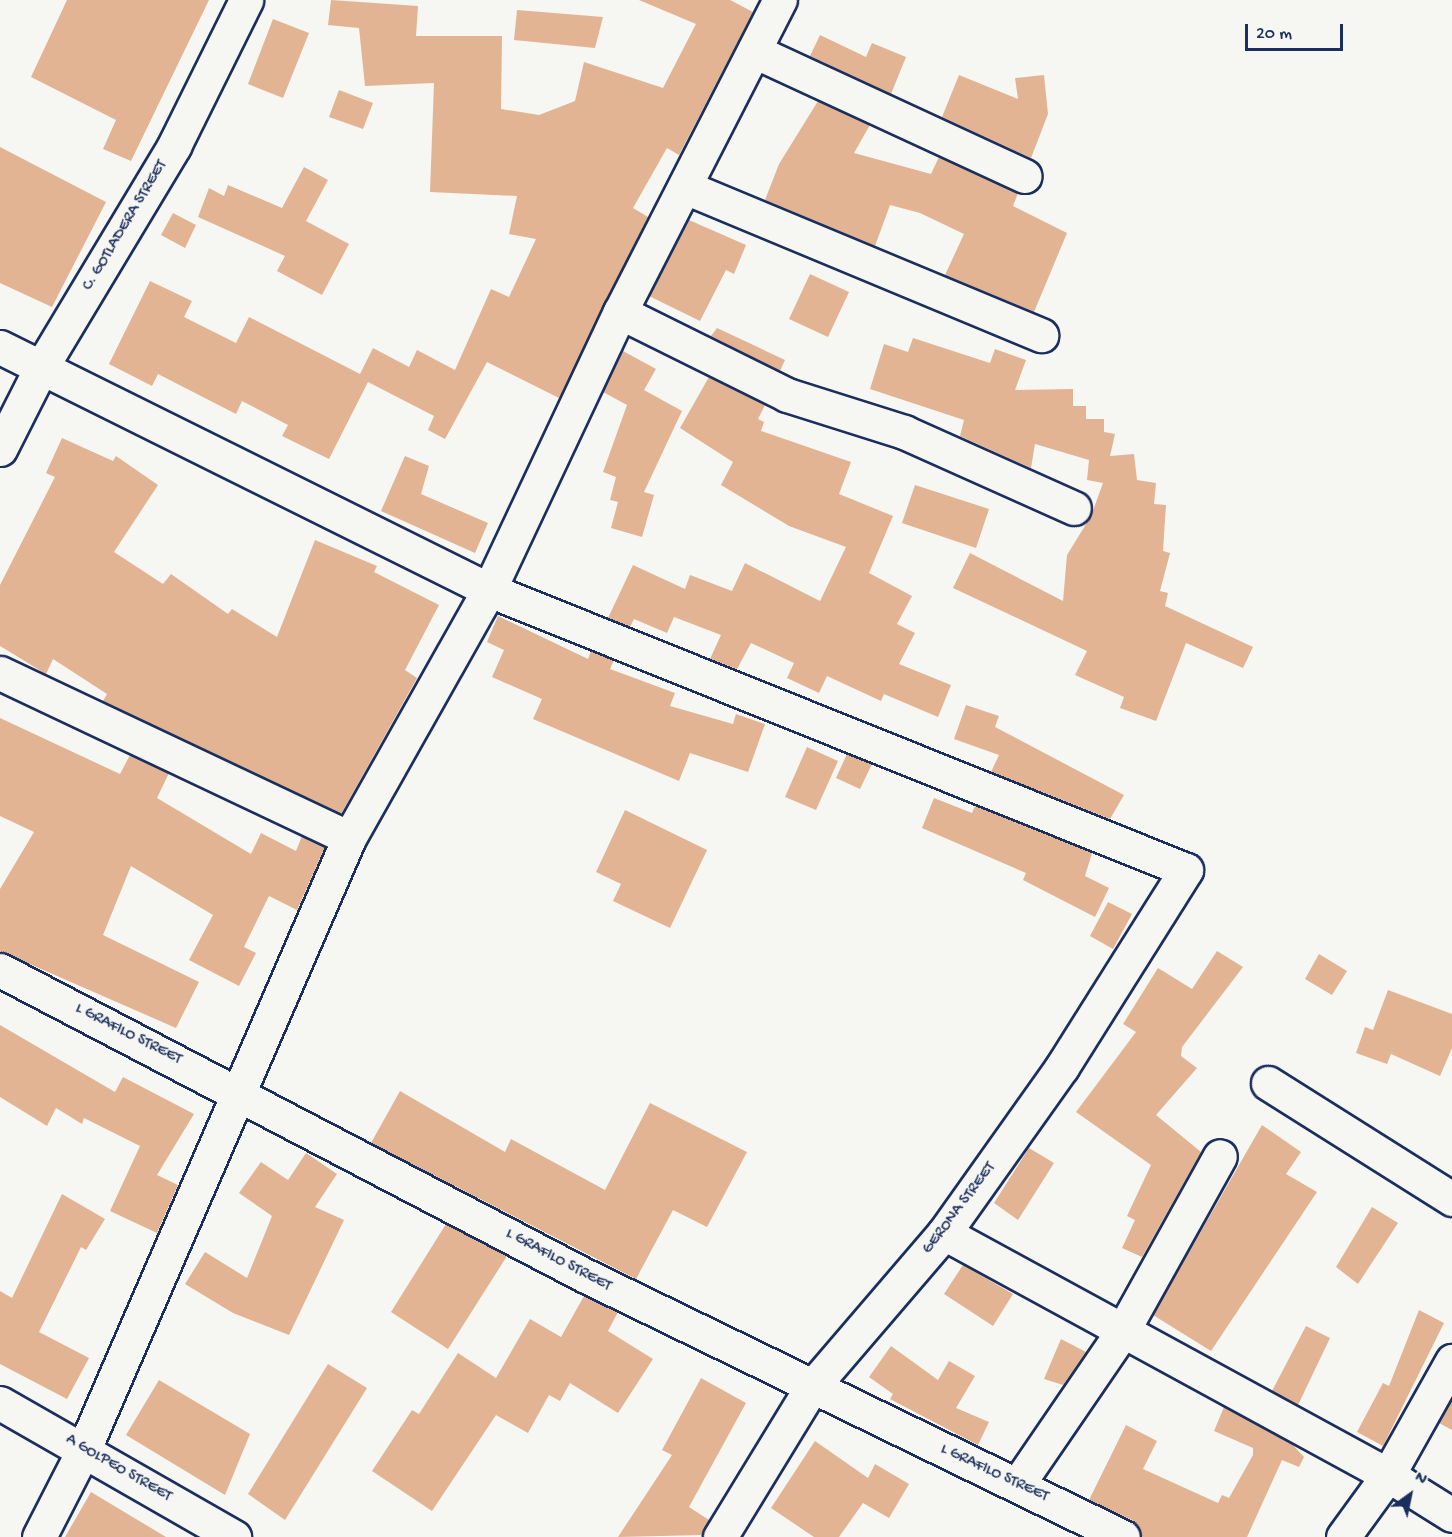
<!DOCTYPE html>
<html>
<head>
<meta charset="utf-8">
<style>
  body { margin:0 }
  #map { position:relative; width:1452px; height:1537px; overflow:hidden; background:#f6f6f2; font-family:"Gochi Hand",sans-serif }
  div>[style] { position:absolute }
  .building>* { inset:0; background:#e2b493 }
  .roads { filter:drop-shadow(2px 0 #1b2f5e) drop-shadow(-2px 0 #1b2f5e) drop-shadow(0 2px #1b2f5e) drop-shadow(0 -2px #1b2f5e) }
  .minor>* { height:33px; margin:-16.5px; padding:0 16.5px; transform-origin:16.5px; border-radius:16.5px; background:#f6f6f2 }
  .secondary>* { height:33px; margin:-16.5px; padding:0 16.5px; transform-origin:16.5px; border-radius:16.5px; background:#f6f6f2 }
  span { translate:-50% -50%; white-space:nowrap; text-align:center; line-height:1.15; -webkit-text-stroke:4.5px #f6f6f2; paint-order:stroke }
  .street-label { font-size:16px; color:#1b2f5e }
  .north { position:absolute; left:1380px; top:1465px; width:60px; height:60px; -webkit-text-stroke:4px #f6f6f2; paint-order:stroke; rotate:33deg; font-size:16px; font-weight:700; line-height:24px; text-align:center; color:#1b2f5e }
  .north::after { content:''; display:block; margin:auto; width:21px; height:27px; background:#1b2f5e; clip-path:polygon(50% 0,100% 100%,50% 72%,0 100%) }
  .scale { position:absolute; left:1245px; top:24px; width:98px; height:27px; box-sizing:border-box; border:3px solid #1b2f5e; border-top:0; padding-left:8px; font-size:18px; line-height:21px; white-space:nowrap; color:#1b2f5e; -webkit-text-stroke:4px #f6f6f2; paint-order:stroke }
</style>
</head>
<body>
<div id="map">
  <div class="building">
    <div style="clip-path:polygon(67px 0,209px 0,131px 161px,103px 149px,116px 120px,31px 77px)"></div>
    <div style="clip-path:polygon(331px 0,418px 6px,416px 36px,502px 36px,501px 109px,539px 115px,575px 101px,584px 62px,663px 88px,696px 24px,639px 0,730px 0,753px 12px,679px 155px,667px 148px,633px 208px,648px 217px,559px 398px,487px 362px,445px 439px,428px 430px,434px 416px,368px 382px,329px 459px,282px 436px,288px 425px,242px 401px,236px 414px,158px 374px,152px 386px,109px 364px,150px 281px,192px 301px,184px 317px,236px 343px,249px 317px,360px 374px,373px 348px,409px 367px,417px 350px,455px 370px,491px 289px,509px 297px,536px 239px,509px 234px,517px 196px,430px 192px,434px 83px,365px 86px,359px 28px,328px 25px)"></div>
    <div style="clip-path:polygon(517px 10px,603px 17px,595px 48px,514px 40px)"></div>
    <div style="clip-path:polygon(273px 19px,309px 33px,283px 98px,248px 84px)"></div>
    <div style="clip-path:polygon(820px 35px,866px 57px,872px 43px,906px 57px,891px 94px,810px 56px)"></div>
    <div style="clip-path:polygon(959px 75px,1018px 99px,1015px 78px,1044px 75px,1048px 114px,1031px 158px,942px 117px)"></div>
    <div style="clip-path:polygon(339px 90px,373px 103px,363px 129px,329px 117px)"></div>
    <div style="clip-path:polygon(818px 101px,870px 125px,854px 153px,931px 174px,939px 157px,1018px 193px,1013px 206px,1067px 233px,1034px 312px,945px 275px,964px 234px,920px 213px,890px 205px,875px 246px,765px 200px,779px 164px)"></div>
    <div style="clip-path:polygon(0 147px,106px 202px,52px 307px,0 283px)"></div>
    <div style="clip-path:polygon(304px 167px,328px 180px,306px 221px,349px 244px,322px 295px,277px 271px,285px 256px,198px 217px,209px 188px,224px 196px,228px 185px,282px 208px)"></div>
    <div style="clip-path:polygon(173px 213px,196px 225px,185px 248px,161px 235px)"></div>
    <div style="clip-path:polygon(689px 220px,746px 245px,734px 274px,726px 270px,700px 321px,649px 296px)"></div>
    <div style="clip-path:polygon(810px 274px,849px 292px,828px 337px,789px 319px)"></div>
    <div style="clip-path:polygon(717px 328px,785px 360px,780px 371px,711px 336px)"></div>
    <div style="clip-path:polygon(913px 338px,990px 363px,995px 349px,1026px 360px,1015px 390px,1073px 389px,1073px 406px,1086px 406px,1086px 419px,1104px 419px,1104px 432px,1115px 434px,1110px 456px,1134px 454px,1137px 480px,1156px 483px,1154px 504px,1166px 505px,1163px 551px,1170px 553px,1160px 591px,1168px 593px,1165px 606px,1253px 647px,1243px 668px,1186px 643px,1156px 721px,1120px 708px,1124px 697px,1075px 675px,1087px 651px,953px 588px,970px 553px,1063px 601px,1067px 555px,1091px 516px,1103px 483px,1087px 480px,1089px 460px,1035px 444px,1031px 468px,960px 436px,964px 420px,870px 389px,884px 344px,908px 352px)"></div>
    <div style="clip-path:polygon(623px 351px,656px 369px,644px 390px,682px 411px,644px 492px,654px 495px,642px 537px,611px 528px,618px 502px,610px 500px,616px 477px,603px 472px,627px 405px,603px 392px)"></div>
    <div style="clip-path:polygon(709px 377px,765px 405px,758px 419px,764px 422px,761px 431px,851px 462px,839px 494px,893px 516px,869px 573px,912px 596px,897px 624px,915px 633px,899px 664px,951px 685px,938px 717px,884px 694px,881px 701px,827px 676px,819px 693px,787px 678px,794px 663px,751px 643px,737px 669px,710px 659px,721px 635px,674px 617px,667px 633px,634px 619px,630px 627px,608px 618px,633px 565px,685px 589px,690px 575px,732px 591px,745px 563px,820px 601px,846px 547px,789px 526px,721px 485px,733px 462px,680px 428px)"></div>
    <div style="clip-path:polygon(62px 438px,113px 461px,116px 456px,158px 485px,114px 552px,163px 584px,171px 574px,228px 614px,232px 609px,277px 637px,315px 540px,377px 566px,374px 572px,439px 605px,405px 670px,417px 678px,341px 814px,103px 701px,107px 694px,53px 659px,46px 674px,0 646px,0 585px,55px 477px,46px 473px)"></div>
    <div style="clip-path:polygon(405px 456px,429px 466px,421px 494px,488px 523px,475px 553px,381px 511px)"></div>
    <div style="clip-path:polygon(915px 485px,989px 509px,976px 548px,902px 523px)"></div>
    <div style="clip-path:polygon(498px 616px,588px 659px,591px 651px,614px 660px,610px 669px,675px 693px,670px 706px,733px 724px,736px 714px,765px 724px,748px 772px,690px 753px,679px 781px,533px 719px,542px 699px,492px 677px,504px 650px,487px 642px)"></div>
    <div style="clip-path:polygon(966px 705px,999px 716px,995px 727px,1124px 795px,1110px 819px,991px 772px,999px 755px,954px 739px)"></div>
    <div style="clip-path:polygon(0 718px,120px 774px,130px 755px,169px 773px,157px 798px,251px 854px,261px 833px,296px 851px,302px 836px,325px 847px,297px 910px,269px 896px,244px 947px,256px 953px,239px 986px,189px 960px,213px 915px,131px 866px,103px 935px,199px 982px,176px 1028px,0 951px,0 889px,34px 832px,0 816px)"></div>
    <div style="clip-path:polygon(807px 747px,838px 761px,816px 810px,785px 797px)"></div>
    <div style="clip-path:polygon(847px 754px,872px 764px,860px 789px,836px 778px)"></div>
    <div style="clip-path:polygon(934px 798px,972px 813px,975px 806px,1092px 853px,1085px 876px,1109px 888px,1095px 917px,1023px 880px,1026px 873px,922px 828px)"></div>
    <div style="clip-path:polygon(625px 810px,707px 850px,670px 928px,613px 901px,621px 884px,596px 872px)"></div>
    <div style="clip-path:polygon(1108px 902px,1132px 914px,1113px 949px,1090px 936px)"></div>
    <div style="clip-path:polygon(1217px 951px,1243px 967px,1182px 1047px,1181px 1056px,1197px 1068px,1156px 1115px,1201px 1152px,1142px 1257px,1122px 1248px,1135px 1220px,1127px 1216px,1151px 1165px,1076px 1112px,1136px 1032px,1123px 1024px,1158px 968px,1192px 989px)"></div>
    <div style="clip-path:polygon(1319px 954px,1347px 971px,1332px 995px,1305px 979px)"></div>
    <div style="clip-path:polygon(1388px 990px,1452px 1014px,1452px 1048px,1440px 1076px,1391px 1054px,1387px 1064px,1356px 1053px,1365px 1027px,1373px 1030px)"></div>
    <div style="clip-path:polygon(0 1025px,115px 1092px,123px 1077px,194px 1114px,157px 1175px,178px 1185px,157px 1233px,110px 1211px,140px 1146px,84px 1118px,82px 1124px,56px 1108px,47px 1126px,0 1097px)"></div>
    <div style="clip-path:polygon(400px 1091px,505px 1152px,511px 1139px,605px 1190px,650px 1103px,747px 1152px,707px 1227px,673px 1210px,636px 1279px,371px 1143px)"></div>
    <div style="clip-path:polygon(1262px 1125px,1301px 1152px,1286px 1174px,1317px 1192px,1211px 1351px,1153px 1315px)"></div>
    <div style="clip-path:polygon(1029px 1148px,1054px 1163px,1018px 1220px,994px 1203px)"></div>
    <div style="clip-path:polygon(306px 1153px,337px 1174px,315px 1207px,344px 1220px,289px 1335px,233px 1313px,185px 1284px,205px 1252px,247px 1278px,272px 1216px,239px 1193px,261px 1162px,288px 1180px)"></div>
    <div style="clip-path:polygon(62px 1194px,105px 1219px,86px 1250px,81px 1247px,39px 1332px,89px 1358px,67px 1399px,0 1364px,0 1291px,12px 1298px)"></div>
    <div style="clip-path:polygon(1372px 1207px,1398px 1223px,1358px 1284px,1336px 1267px)"></div>
    <div style="clip-path:polygon(446px 1224px,507px 1256px,448px 1349px,391px 1312px)"></div>
    <div style="clip-path:polygon(963px 1265px,1013px 1294px,993px 1326px,944px 1294px)"></div>
    <div style="clip-path:polygon(584px 1296px,618px 1312px,608px 1331px,653px 1359px,618px 1413px,570px 1383px,560px 1401px,549px 1395px,528px 1433px,496px 1415px,432px 1511px,372px 1471px,412px 1410px,419px 1414px,458px 1353px,496px 1378px,530px 1319px,561px 1337px)"></div>
    <div style="clip-path:polygon(1419px 1310px,1444px 1323px,1383px 1446px,1357px 1432px,1383px 1383px,1389px 1386px)"></div>
    <div style="clip-path:polygon(1306px 1326px,1330px 1338px,1298px 1405px,1272px 1391px)"></div>
    <div style="clip-path:polygon(1061px 1339px,1086px 1352px,1063px 1385px,1044px 1379px)"></div>
    <div style="clip-path:polygon(891px 1346px,938px 1380px,949px 1361px,975px 1376px,956px 1408px,989px 1422px,978px 1445px,890px 1399px,893px 1394px,869px 1377px)"></div>
    <div style="clip-path:polygon(328px 1364px,367px 1388px,285px 1520px,248px 1494px)"></div>
    <div style="clip-path:polygon(701px 1378px,746px 1403px,689px 1507px,709px 1520px,702px 1535px,618px 1537px,672px 1455px,662px 1450px)"></div>
    <div style="clip-path:polygon(159px 1380px,250px 1434px,225px 1495px,126px 1435px)"></div>
    <div style="clip-path:polygon(1451px 1400px,1452px 1401px,1452px 1430px,1439px 1423px)"></div>
    <div style="clip-path:polygon(1224px 1407px,1291px 1443px,1304px 1457px,1299px 1467px,1282px 1460px,1247px 1537px,1142px 1537px,1132px 1520px,1089px 1500px,1126px 1425px,1157px 1441px,1143px 1469px,1218px 1503px,1222px 1495px,1229px 1498px,1253px 1455px,1253px 1448px,1214px 1431px)"></div>
    <div style="clip-path:polygon(815px 1441px,868px 1478px,875px 1464px,909px 1484px,889px 1518px,863px 1503px,839px 1537px,814px 1537px,771px 1508px)"></div>
    <div style="clip-path:polygon(91px 1492px,166px 1537px,65px 1537px)"></div>
  </div>
  <div class="roads">
    <div class="minor">
      <div style="left:754px;top:51px;width:298px;rotate:24.8deg"></div>
      <div style="left:685px;top:187px;width:386px;rotate:22.6deg"></div>
      <div style="left:620px;top:312px;width:186px;rotate:26.4deg"></div>
      <div style="left:787px;top:395px;width:123px;rotate:17.5deg"></div>
      <div style="left:904px;top:432px;width:186px;rotate:24.1deg"></div>
      <div style="left:0;top:347px;width:546px;rotate:26.42deg"></div>
      <div style="left:489px;top:590px;width:751px;rotate:21.89deg"></div>
      <div style="left:1186px;top:870px;width:233px;rotate:122.2deg"></div>
      <div style="left:1062px;top:1067px;width:204px;rotate:125.4deg"></div>
      <div style="left:944px;top:1233px;width:204px;rotate:130.6deg"></div>
      <div style="left:811px;top:1388px;width:175px;rotate:121.4deg"></div>
      <div style="left:0;top:673px;width:386px;rotate:25.3deg"></div>
      <div style="left:0;top:970px;width:659px;rotate:27.58deg"></div>
      <div style="left:584px;top:1275px;width:599px;rotate:25.92deg"></div>
      <div style="left:1268px;top:1083px;width:218px;rotate:32.2deg"></div>
      <div style="left:944px;top:1233px;width:506px;rotate:28.59deg"></div>
      <div style="left:1388px;top:1475px;width:75px;rotate:32deg"></div>
      <div style="left:0;top:1403px;width:270px;rotate:29.8deg"></div>
      <div style="left:1018px;top:1484px;width:184px;rotate:-55.6deg"></div>
      <div style="left:1122px;top:1332px;width:201px;rotate:-60.9deg"></div>
      <div style="left:39px;top:1537px;width:99px;rotate:-62.9deg"></div>
      <div style="left:84px;top:1449px;width:666px;rotate:-66.55deg"></div>
      <div style="left:349px;top:838px;width:285px;rotate:-60.6deg"></div>
      <div style="left:489px;top:590px;width:307px;rotate:-64.8deg"></div>
      <div style="left:620px;top:312px;width:351px;rotate:-62.9deg"></div>
      <div style="left:1343px;top:1537px;width:77px;rotate:-54deg"></div>
      <div style="left:1388px;top:1475px;width:131px;rotate:-60.7deg"></div>
    </div>
    <div class="secondary">
      <div style="left:0;top:449px;width:93px;rotate:-63.2deg"></div>
      <div style="left:42px;top:366px;width:257px;rotate:-59deg"></div>
      <div style="left:174px;top:146px;width:163px;rotate:-63.7deg"></div>
    </div>
  </div>
  <div class="street-label">
    <span style="left:126px;top:226px;rotate:-59deg">C. GOTLADERA STREET</span>
    <span style="left:128px;top:1035px;rotate:27deg">L GRAFILO STREET</span>
    <span style="left:960px;top:1209px;rotate:-53deg">GERONA STREET</span>
    <span style="left:558px;top:1261px;rotate:28deg">L GRAFILO STREET</span>
    <span style="left:118px;top:1469px;rotate:30deg">A GOLPEO STREET</span>
    <span style="left:994px;top:1474px;rotate:25deg">L GRAFILO STREET</span>
  </div>
  <div class="north">N</div>
  <div class="scale">20 m</div>
</div>
</body>
</html>
